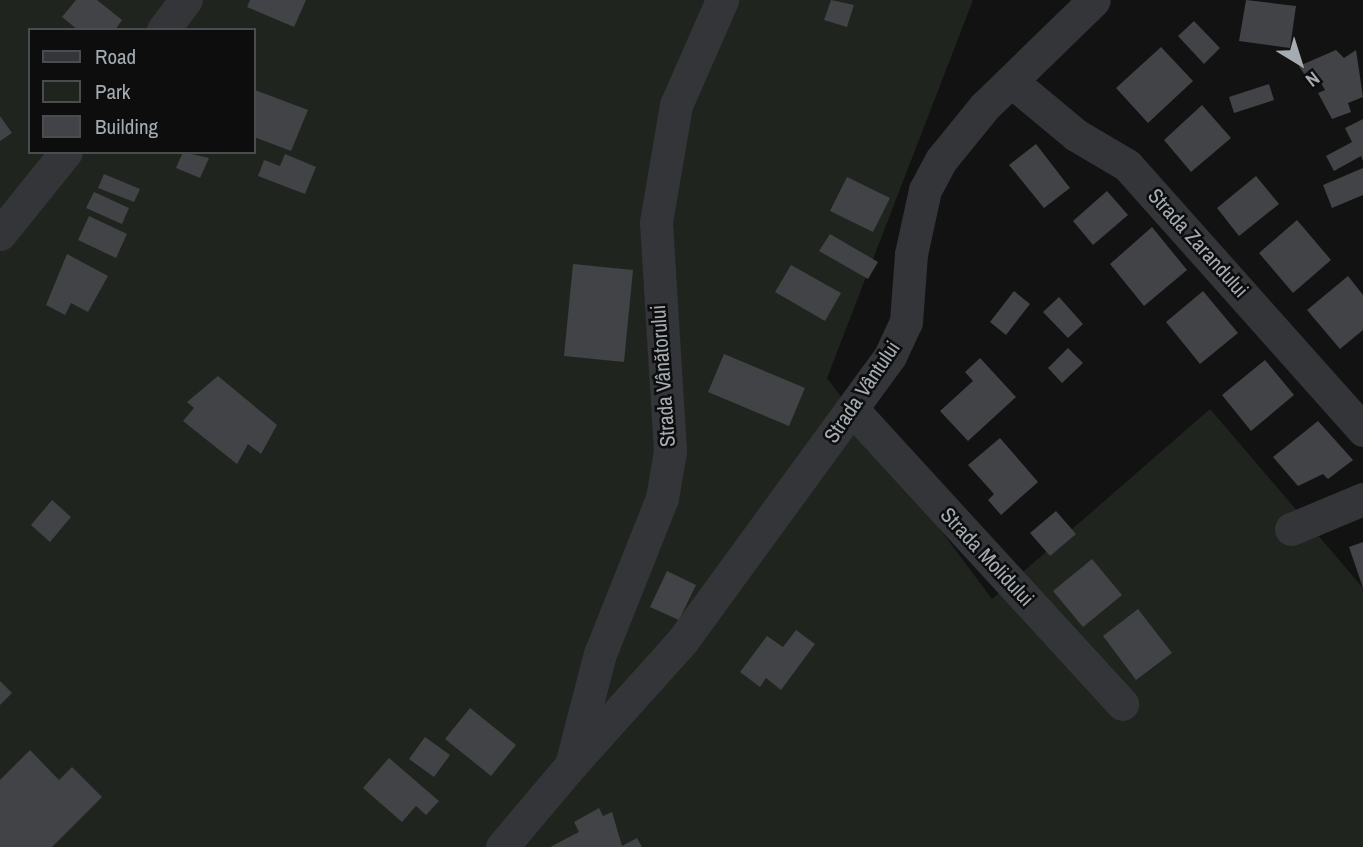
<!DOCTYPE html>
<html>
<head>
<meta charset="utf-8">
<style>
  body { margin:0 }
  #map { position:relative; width:1363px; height:847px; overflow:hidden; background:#121213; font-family:"Archivo Narrow",sans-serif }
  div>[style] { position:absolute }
  .green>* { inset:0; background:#1f251e }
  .building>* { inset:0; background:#414346 }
  .minor>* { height:33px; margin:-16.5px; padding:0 16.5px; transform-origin:16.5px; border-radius:16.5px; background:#333538 }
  span { translate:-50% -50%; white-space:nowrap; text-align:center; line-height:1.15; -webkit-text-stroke:5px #0d0d0e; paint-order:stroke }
  .street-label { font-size:21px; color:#a4acb2 }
  .legend { position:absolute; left:28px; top:28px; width:228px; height:126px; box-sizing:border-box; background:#0d0d0e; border:2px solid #494d50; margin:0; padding:9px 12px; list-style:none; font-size:21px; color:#a4acb2 }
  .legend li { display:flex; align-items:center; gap:14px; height:35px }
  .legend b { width:35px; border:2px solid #494d50 }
  .north { position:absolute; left:1265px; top:28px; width:70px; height:70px; -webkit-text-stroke:5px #0d0d0e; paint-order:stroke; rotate:142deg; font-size:19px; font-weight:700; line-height:28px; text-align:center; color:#a4acb2 }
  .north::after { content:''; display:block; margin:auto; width:24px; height:32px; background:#a4acb2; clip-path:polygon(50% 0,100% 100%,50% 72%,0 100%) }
</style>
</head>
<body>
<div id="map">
  <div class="green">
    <div style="clip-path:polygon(evenodd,0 0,973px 0,827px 378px,992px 599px,1210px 409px,1363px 588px,1363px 847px,0 847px,0 0,30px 30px,254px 30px,254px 152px,30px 152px,30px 30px)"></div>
  </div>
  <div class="building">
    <div style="clip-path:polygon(76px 0,97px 0,122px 20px,115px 30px,78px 30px,62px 17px)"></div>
    <div style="clip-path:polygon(250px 0,306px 0,294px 27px,247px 7px)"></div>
    <div style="clip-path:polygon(831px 0,854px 5px,847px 27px,824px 20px)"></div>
    <div style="clip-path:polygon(1246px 0,1296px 6px,1290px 48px,1239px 41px)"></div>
    <div style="clip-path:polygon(1194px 21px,1220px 48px,1204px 64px,1178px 36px)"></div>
    <div style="clip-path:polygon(1161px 47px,1193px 81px,1148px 123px,1116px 88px)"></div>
    <div style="clip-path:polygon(1336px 50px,1344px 58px,1356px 50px,1363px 97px,1348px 103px,1351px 112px,1332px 119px,1318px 93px,1325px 90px,1318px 78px,1310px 83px,1299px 66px)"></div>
    <div style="clip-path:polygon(1269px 84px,1274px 100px,1234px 113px,1229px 97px)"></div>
    <div style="clip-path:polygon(255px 90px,308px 110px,291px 151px,254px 137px)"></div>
    <div style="clip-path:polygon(1202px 105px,1231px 138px,1191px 172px,1164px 140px)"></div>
    <div style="clip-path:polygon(0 116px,12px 133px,0 141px)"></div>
    <div style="clip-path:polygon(1363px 119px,1363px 161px,1361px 156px,1334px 171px,1326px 156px,1352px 142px,1345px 128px)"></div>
    <div style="clip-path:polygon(1036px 144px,1070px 188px,1044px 208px,1009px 165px)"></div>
    <div style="clip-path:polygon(183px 152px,209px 158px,200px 178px,176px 168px)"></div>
    <div style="clip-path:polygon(285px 154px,316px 167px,305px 194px,258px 176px,264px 160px,280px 166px)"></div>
    <div style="clip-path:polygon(1363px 168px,1363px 195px,1332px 208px,1323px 185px)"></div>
    <div style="clip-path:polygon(104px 174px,140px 189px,134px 202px,98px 188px)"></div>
    <div style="clip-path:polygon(1256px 176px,1279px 204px,1239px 236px,1217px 208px)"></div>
    <div style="clip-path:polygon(847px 177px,890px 198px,873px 232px,830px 211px)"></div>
    <div style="clip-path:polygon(1107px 191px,1128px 215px,1093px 245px,1073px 221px)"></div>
    <div style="clip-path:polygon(94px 192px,129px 208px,122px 224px,86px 208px)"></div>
    <div style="clip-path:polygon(89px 216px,127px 234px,116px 258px,78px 240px)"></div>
    <div style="clip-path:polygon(1297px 220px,1331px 260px,1293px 293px,1259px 253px)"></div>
    <div style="clip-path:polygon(1152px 227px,1187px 270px,1144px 306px,1110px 264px)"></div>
    <div style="clip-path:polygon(830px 234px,878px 262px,868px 279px,819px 251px)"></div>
    <div style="clip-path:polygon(67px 254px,108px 276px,88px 312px,71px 303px,65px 315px,46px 305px)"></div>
    <div style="clip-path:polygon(573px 264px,633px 270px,624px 362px,564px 356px)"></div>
    <div style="clip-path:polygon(791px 265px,841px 293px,825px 321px,775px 292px)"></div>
    <div style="clip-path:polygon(1348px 276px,1363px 295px,1363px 330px,1340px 349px,1307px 310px)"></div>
    <div style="clip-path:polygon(1014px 291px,1030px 304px,1006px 335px,990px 322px)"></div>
    <div style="clip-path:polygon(1203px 291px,1238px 333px,1200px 364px,1166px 322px)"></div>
    <div style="clip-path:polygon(1059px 297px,1083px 324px,1068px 338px,1043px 312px)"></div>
    <div style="clip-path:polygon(1068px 348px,1083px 363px,1062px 383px,1048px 368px)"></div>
    <div style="clip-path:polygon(724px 354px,805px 388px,789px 426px,708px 392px)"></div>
    <div style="clip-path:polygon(980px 358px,1016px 397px,968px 441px,940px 411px,973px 381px,965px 372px)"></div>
    <div style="clip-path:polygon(1265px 360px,1294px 395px,1251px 431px,1222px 395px)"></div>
    <div style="clip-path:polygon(218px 376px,277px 425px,261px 454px,248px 444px,237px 464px,183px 421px,194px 408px,187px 402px)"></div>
    <div style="clip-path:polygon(1318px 421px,1353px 460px,1328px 479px,1323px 474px,1298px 486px,1273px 457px)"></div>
    <div style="clip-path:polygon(1000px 438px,1038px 482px,1001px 515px,988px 500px,994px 494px,968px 465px)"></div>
    <div style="clip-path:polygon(52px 500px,71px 517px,50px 542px,31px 525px)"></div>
    <div style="clip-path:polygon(1056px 511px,1076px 534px,1050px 556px,1030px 533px)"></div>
    <div style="clip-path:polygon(1363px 542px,1363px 588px,1349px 547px)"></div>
    <div style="clip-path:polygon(1092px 559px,1122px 595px,1083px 627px,1053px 591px)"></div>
    <div style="clip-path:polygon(667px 571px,696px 585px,679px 620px,650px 607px)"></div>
    <div style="clip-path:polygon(1138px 609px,1172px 653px,1136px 680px,1103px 636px)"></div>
    <div style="clip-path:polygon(796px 630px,815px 644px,781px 690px,766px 678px,760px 687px,740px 672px,767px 636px,783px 647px)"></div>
    <div style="clip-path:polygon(0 681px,12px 693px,0 705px)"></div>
    <div style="clip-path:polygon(470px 708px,516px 745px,491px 776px,445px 739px)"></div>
    <div style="clip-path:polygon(425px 737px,450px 755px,434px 777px,409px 759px)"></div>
    <div style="clip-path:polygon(30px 750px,59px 780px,72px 767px,102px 797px,52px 847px,0 847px,0 780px)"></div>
    <div style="clip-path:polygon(389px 758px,439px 801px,426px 815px,416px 806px,402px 822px,363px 788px)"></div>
    <div style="clip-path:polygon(599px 808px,603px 816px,612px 812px,622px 846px,637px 838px,642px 847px,550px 847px,579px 832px,574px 822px)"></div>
  </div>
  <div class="minor">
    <div style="left:163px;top:30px;width:38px;rotate:-53deg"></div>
    <div style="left:1011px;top:81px;width:85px;rotate:39.7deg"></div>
    <div style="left:1076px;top:135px;width:59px;rotate:30.5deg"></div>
    <div style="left:1127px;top:165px;width:355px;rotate:48.3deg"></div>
    <div style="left:0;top:234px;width:105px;rotate:-51.2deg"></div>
    <div style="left:852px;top:409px;width:400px;rotate:47.5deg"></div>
    <div style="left:1291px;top:529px;width:78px;rotate:-22.6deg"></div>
    <div style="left:571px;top:765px;width:168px;rotate:-48.1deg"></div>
    <div style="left:683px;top:640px;width:351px;rotate:-53.9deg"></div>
    <div style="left:890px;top:356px;width:38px;rotate:-65deg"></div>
    <div style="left:906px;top:322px;width:68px;rotate:-85.8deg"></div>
    <div style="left:911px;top:254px;width:66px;rotate:-77.7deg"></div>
    <div style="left:925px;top:190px;width:34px;rotate:-62deg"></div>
    <div style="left:941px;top:160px;width:68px;rotate:-50.9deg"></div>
    <div style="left:984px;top:107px;width:153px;rotate:-44.2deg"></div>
    <div style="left:502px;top:847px;width:107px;rotate:-49.9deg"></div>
    <div style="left:571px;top:765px;width:115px;rotate:-75.4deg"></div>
    <div style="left:600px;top:654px;width:168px;rotate:-68.3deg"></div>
    <div style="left:662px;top:498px;width:48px;rotate:-80.3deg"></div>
    <div style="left:670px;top:451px;width:229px;rotate:-93.5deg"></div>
    <div style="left:656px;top:222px;width:119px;rotate:-80.3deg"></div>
    <div style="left:676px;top:105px;width:115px;rotate:-66.3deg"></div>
  </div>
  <div class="street-label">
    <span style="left:1198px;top:243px;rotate:48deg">Strada Zarandului</span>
    <span style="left:663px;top:376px;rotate:-94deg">Strada Vânătorului</span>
    <span style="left:862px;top:392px;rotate:-56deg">Strada Vântului</span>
    <span style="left:987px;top:557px;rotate:47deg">Strada Molidului</span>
  </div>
  <ul class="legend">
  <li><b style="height:9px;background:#333538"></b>Road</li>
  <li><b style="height:19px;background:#1f251e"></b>Park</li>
  <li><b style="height:19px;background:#414346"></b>Building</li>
  </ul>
  <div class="north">N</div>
</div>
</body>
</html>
